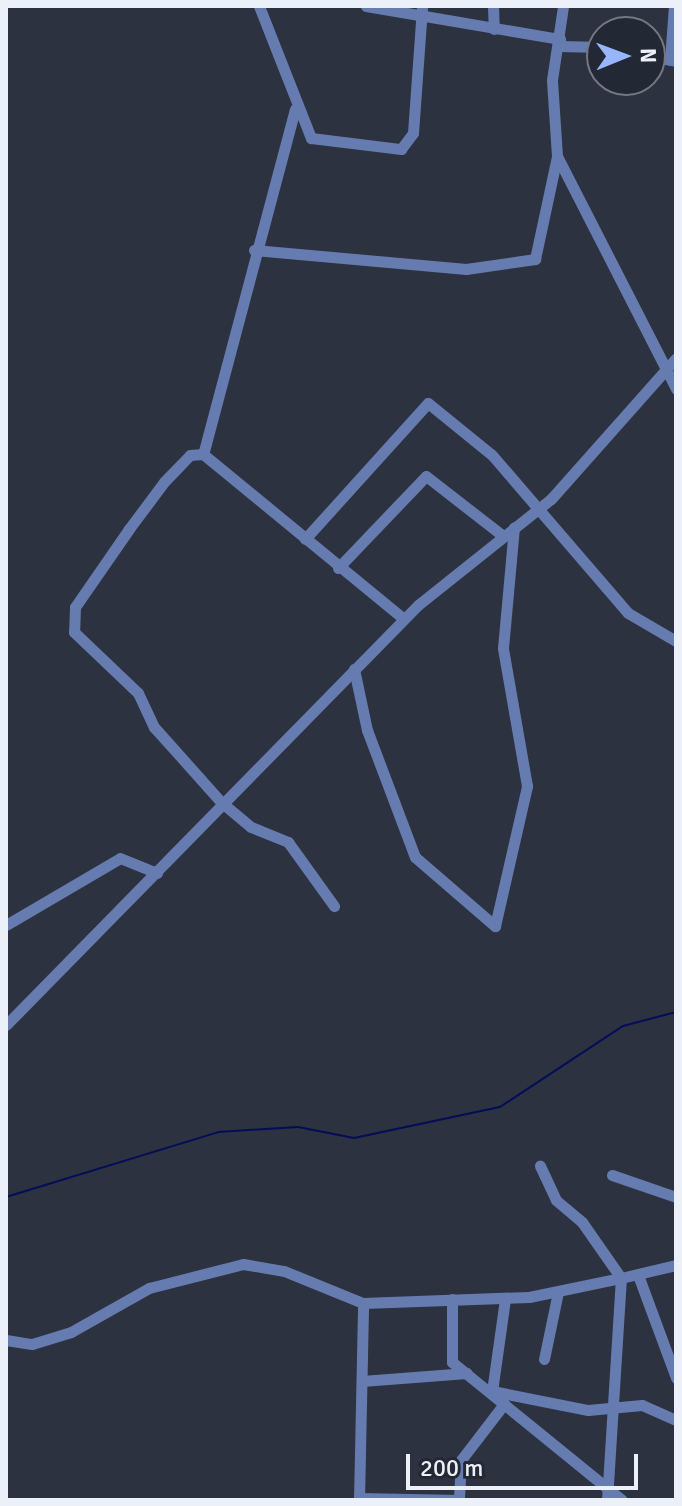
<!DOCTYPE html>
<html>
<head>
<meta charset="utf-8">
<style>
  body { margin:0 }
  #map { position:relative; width:682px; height:1506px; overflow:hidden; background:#2c323f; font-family:Signika,sans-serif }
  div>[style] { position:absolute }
  .stream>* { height:2px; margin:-1px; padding:0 1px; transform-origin:1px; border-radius:1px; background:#040d57 }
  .minor>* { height:11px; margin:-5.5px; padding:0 5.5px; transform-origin:5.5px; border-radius:5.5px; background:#667cb1 }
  span { translate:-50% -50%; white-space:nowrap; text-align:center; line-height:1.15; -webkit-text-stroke:8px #222834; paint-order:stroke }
  .frame { position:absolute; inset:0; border:8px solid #ecf0f9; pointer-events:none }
  .north { position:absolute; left:586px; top:16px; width:80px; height:80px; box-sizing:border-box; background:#222834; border:2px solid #737883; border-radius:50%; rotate:89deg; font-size:22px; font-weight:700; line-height:32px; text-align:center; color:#ecf0f9 }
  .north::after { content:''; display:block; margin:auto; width:28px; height:36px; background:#98b6fd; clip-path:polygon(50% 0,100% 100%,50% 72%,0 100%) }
  .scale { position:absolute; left:406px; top:1454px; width:232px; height:36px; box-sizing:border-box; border:4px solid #ecf0f9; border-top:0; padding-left:10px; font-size:24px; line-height:28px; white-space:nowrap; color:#ecf0f9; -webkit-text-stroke:6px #222834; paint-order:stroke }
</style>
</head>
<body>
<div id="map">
  <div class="stream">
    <div style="left:6px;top:1197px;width:222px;rotate:-17deg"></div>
    <div style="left:218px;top:1132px;width:80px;rotate:-3.6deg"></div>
    <div style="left:298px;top:1127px;width:57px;rotate:11.1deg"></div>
    <div style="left:354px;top:1138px;width:149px;rotate:-12deg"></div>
    <div style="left:500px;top:1107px;width:147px;rotate:-33.4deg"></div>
    <div style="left:623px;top:1026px;width:55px;rotate:-14.8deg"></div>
  </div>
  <div class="minor">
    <div style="left:259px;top:6px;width:142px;rotate:68.5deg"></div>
    <div style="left:311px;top:138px;width:91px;rotate:7deg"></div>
    <div style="left:401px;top:149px;width:20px;rotate:-53deg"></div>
    <div style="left:413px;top:133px;width:127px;rotate:-85.9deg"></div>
    <div style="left:366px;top:6px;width:197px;rotate:9.7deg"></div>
    <div style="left:493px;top:6px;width:23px;rotate:88deg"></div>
    <div style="left:559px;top:46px;width:43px;rotate:1.3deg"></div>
    <div style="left:650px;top:56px;width:26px;rotate:11deg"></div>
    <div style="left:670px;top:60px;width:54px;rotate:-85.8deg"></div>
    <div style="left:295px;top:109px;width:357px;rotate:104.9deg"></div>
    <div style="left:203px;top:454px;width:260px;rotate:39.4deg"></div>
    <div style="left:557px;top:156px;width:262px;rotate:62.9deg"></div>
    <div style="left:254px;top:250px;width:213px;rotate:5.1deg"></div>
    <div style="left:466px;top:269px;width:70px;rotate:-8.2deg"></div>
    <div style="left:535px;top:259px;width:105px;rotate:-77.9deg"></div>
    <div style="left:557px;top:156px;width:76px;rotate:-93.8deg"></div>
    <div style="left:552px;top:80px;width:75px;rotate:-81.5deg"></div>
    <div style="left:203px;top:454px;width:13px;rotate:176deg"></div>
    <div style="left:190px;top:455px;width:37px;rotate:134deg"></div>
    <div style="left:164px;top:482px;width:59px;rotate:126.7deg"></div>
    <div style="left:129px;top:529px;width:95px;rotate:124.7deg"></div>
    <div style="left:75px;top:607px;width:25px;rotate:92deg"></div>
    <div style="left:74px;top:632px;width:88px;rotate:43.6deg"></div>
    <div style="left:138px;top:693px;width:38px;rotate:65deg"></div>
    <div style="left:154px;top:727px;width:101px;rotate:48.2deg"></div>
    <div style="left:221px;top:802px;width:39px;rotate:40deg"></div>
    <div style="left:251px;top:827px;width:40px;rotate:22deg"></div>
    <div style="left:288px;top:842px;width:79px;rotate:54.3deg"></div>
    <div style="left:305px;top:539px;width:183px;rotate:-47.9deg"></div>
    <div style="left:428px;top:403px;width:82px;rotate:39.1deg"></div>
    <div style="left:492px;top:455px;width:208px;rotate:49.3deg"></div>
    <div style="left:628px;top:613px;width:56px;rotate:30.3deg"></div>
    <div style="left:338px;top:568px;width:127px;rotate:-46.3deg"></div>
    <div style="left:426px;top:476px;width:98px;rotate:37.9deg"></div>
    <div style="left:354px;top:669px;width:62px;rotate:78deg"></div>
    <div style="left:367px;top:730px;width:136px;rotate:69.3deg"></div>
    <div style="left:415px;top:857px;width:106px;rotate:40.8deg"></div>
    <div style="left:6px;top:925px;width:132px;rotate:-30.4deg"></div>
    <div style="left:120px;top:858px;width:40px;rotate:22deg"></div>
    <div style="left:495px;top:926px;width:144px;rotate:-77.1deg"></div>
    <div style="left:527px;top:786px;width:140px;rotate:-99.9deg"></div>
    <div style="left:503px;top:648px;width:121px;rotate:-84.8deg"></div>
    <div style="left:6px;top:1025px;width:588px;rotate:-45.55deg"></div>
    <div style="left:418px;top:605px;width:170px;rotate:-38.6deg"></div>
    <div style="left:551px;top:499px;width:188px;rotate:-48.4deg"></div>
    <div style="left:612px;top:1175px;width:68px;rotate:19deg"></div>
    <div style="left:638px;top:1275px;width:110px;rotate:69.7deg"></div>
    <div style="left:452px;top:1299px;width:63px;rotate:90deg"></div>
    <div style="left:452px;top:1362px;width:219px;rotate:39.1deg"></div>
    <div style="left:505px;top:1299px;width:93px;rotate:98deg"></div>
    <div style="left:492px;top:1391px;width:98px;rotate:11.2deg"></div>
    <div style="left:588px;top:1410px;width:54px;rotate:-5.3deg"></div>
    <div style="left:642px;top:1405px;width:37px;rotate:24deg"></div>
    <div style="left:6px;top:1340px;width:26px;rotate:9deg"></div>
    <div style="left:32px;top:1344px;width:41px;rotate:-17.1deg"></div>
    <div style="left:71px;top:1332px;width:90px;rotate:-29.4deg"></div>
    <div style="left:149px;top:1288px;width:97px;rotate:-14.3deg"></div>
    <div style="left:243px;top:1264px;width:42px;rotate:9.7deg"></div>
    <div style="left:284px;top:1271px;width:85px;rotate:22.1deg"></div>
    <div style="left:363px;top:1303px;width:166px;rotate:-2.1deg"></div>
    <div style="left:529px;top:1297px;width:94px;rotate:-11.7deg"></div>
    <div style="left:621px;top:1278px;width:68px;rotate:-124.9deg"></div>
    <div style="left:582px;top:1222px;width:34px;rotate:-140deg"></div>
    <div style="left:556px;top:1200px;width:38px;rotate:-115deg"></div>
    <div style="left:544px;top:1359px;width:68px;rotate:-78.2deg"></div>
    <div style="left:362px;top:1381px;width:105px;rotate:-4.4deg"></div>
    <div style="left:359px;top:1498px;width:101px;rotate:1.1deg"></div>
    <div style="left:459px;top:1498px;width:38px;rotate:-87deg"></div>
    <div style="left:461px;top:1460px;width:71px;rotate:-52.5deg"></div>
    <div style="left:359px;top:1500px;width:197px;rotate:-88.8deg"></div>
    <div style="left:607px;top:1500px;width:222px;rotate:-86.4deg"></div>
    <div style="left:621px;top:1278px;width:57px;rotate:-13.3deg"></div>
  </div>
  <div class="frame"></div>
  <div class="north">N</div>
  <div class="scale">200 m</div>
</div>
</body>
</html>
